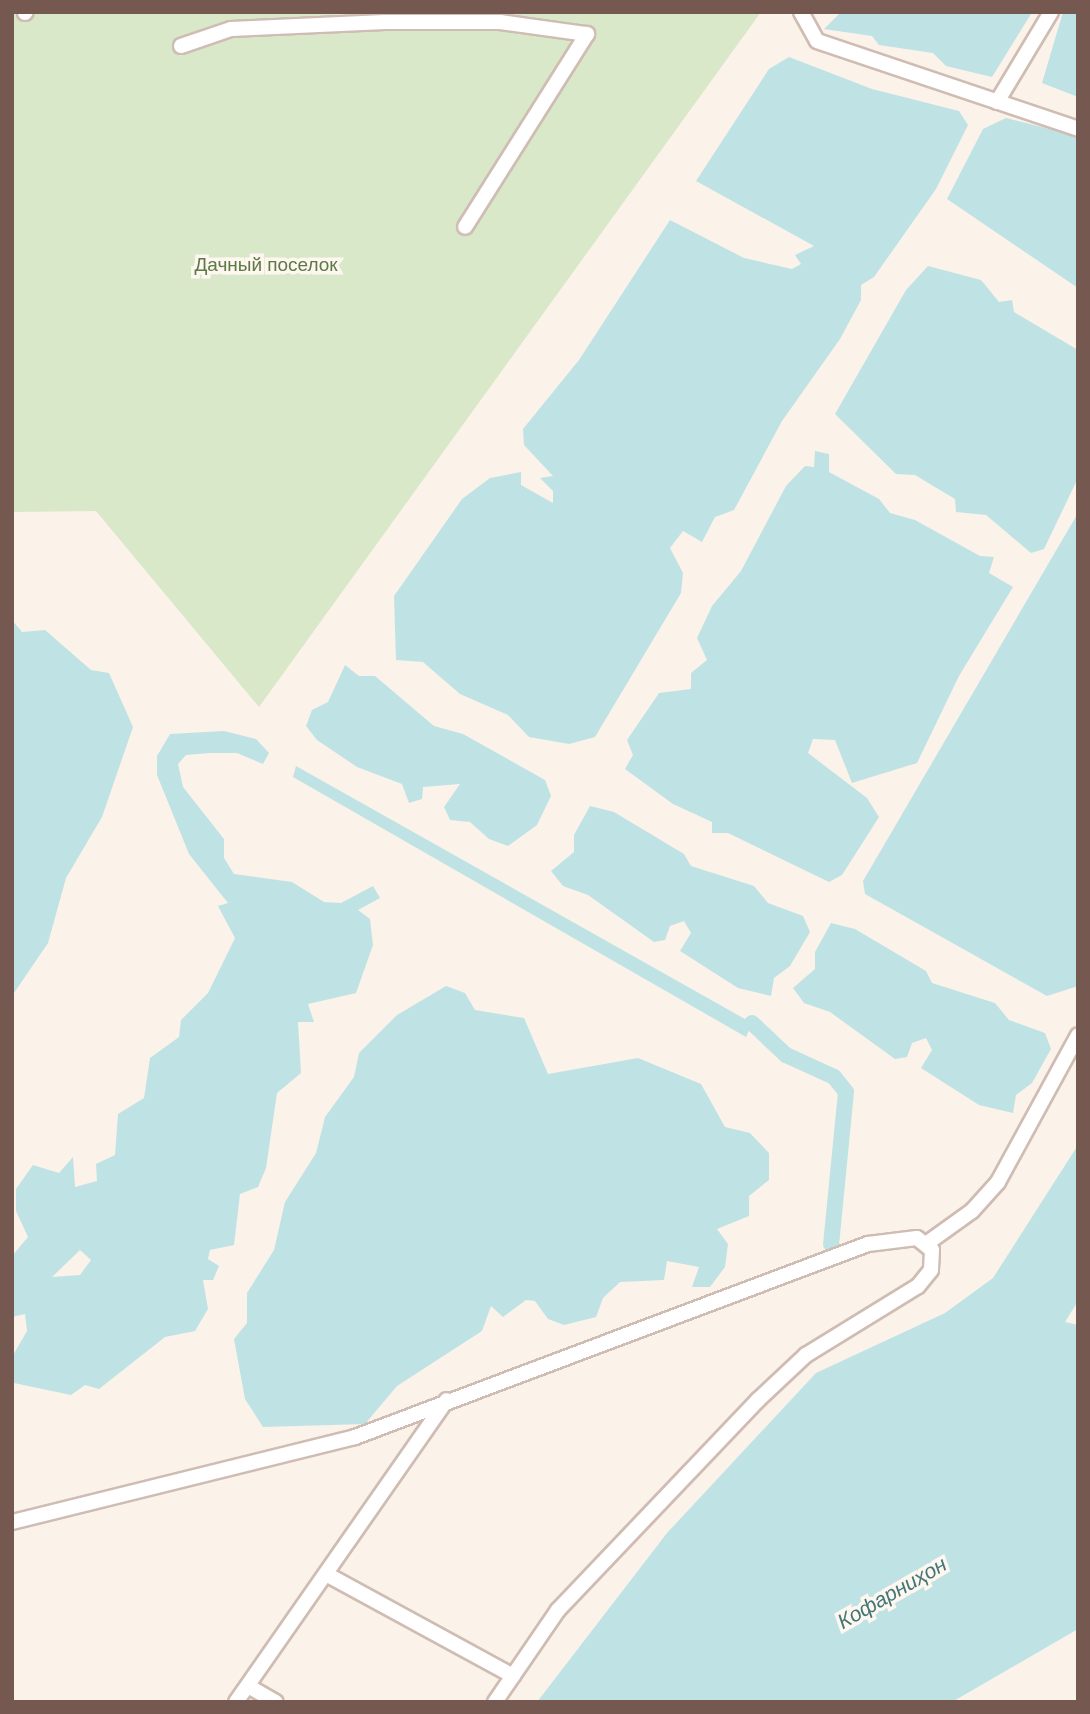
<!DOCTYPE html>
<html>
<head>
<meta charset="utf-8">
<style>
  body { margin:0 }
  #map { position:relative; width:1090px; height:1714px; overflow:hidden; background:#fbf2ea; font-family:"DM Sans",sans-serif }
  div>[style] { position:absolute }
  .green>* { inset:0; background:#d9e8c9 }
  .water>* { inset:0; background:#bfe3e4 }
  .canal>* { height:16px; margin:-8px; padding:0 8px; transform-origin:8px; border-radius:8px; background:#bfe3e4 }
  .roads { filter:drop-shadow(2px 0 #cfbcb3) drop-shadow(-2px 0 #cfbcb3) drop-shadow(0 2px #cfbcb3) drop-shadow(0 -2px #cfbcb3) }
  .minor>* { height:14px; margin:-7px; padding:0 7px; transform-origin:7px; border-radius:7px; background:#fff }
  span { translate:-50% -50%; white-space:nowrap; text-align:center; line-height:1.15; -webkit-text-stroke:7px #fef7f0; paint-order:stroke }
  .park-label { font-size:19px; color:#5c7947 }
  .water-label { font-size:21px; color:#437678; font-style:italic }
  .frame { position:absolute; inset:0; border:14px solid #75584f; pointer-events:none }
</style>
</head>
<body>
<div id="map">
  <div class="green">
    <div style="clip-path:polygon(12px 12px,761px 12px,259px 707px,96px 511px,12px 512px)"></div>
  </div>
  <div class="water">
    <div style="clip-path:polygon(841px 12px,1031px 12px,1031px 14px,992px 77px,946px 66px,933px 53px,879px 45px,872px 36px,824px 29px)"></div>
    <div style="clip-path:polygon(1063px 12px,1078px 12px,1078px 97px,1042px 83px)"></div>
    <div style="clip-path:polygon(789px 57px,872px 89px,959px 111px,968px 125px,936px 189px,874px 277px,861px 285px,861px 300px,840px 339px,782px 421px,734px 510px,715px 517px,702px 542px,683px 531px,670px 548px,683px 573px,681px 593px,595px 737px,569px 744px,529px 737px,508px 715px,460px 694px,423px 662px,396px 660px,394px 596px,462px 499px,490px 478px,521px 472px,521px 485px,553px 503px,553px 491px,540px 478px,553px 476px,524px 445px,523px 429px,579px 360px,670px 220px,744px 258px,792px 269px,801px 264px,795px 255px,814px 246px,696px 181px,769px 69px)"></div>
    <div style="clip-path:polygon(1006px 118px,1078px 136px,1078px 288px,947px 199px,983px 129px)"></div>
    <div style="clip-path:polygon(928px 266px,981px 280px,999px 302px,1012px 300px,1014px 312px,1078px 350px,1078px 478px,1044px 549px,1031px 553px,986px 515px,956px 512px,955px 499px,915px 475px,896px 474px,835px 414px,906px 290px)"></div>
    <div style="clip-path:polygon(815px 451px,829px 454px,829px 472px,879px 499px,890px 513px,915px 520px,980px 556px,994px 557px,989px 573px,1013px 587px,959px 676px,917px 763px,852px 783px,835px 740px,813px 739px,808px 753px,867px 798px,879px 817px,842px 875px,829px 882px,728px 833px,712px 833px,712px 822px,673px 804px,625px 769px,633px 755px,627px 740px,659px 693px,691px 689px,691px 673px,707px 660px,697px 638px,712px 606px,741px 571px,786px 486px,805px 466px,814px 467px)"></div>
    <div style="clip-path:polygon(1078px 513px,1078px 986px,1047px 996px,865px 894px,863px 881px)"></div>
    <div style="clip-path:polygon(12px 620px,22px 632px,45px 630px,91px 670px,109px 673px,133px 727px,102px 817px,66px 878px,48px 943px,14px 993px,12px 1023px)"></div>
    <div style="clip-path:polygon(345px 665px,359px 676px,375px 676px,434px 726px,463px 734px,545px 780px,551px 796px,537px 825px,508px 846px,489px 839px,470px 822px,450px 820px,444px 807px,460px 784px,423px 787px,422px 799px,409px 803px,402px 784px,357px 767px,317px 740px,306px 726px,312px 710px,328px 702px)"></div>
    <div style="clip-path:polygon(evenodd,224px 731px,256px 739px,269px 753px,263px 764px,237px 753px,210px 753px,186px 755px,178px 764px,183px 787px,224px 839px,224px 858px,234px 874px,292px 882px,324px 902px,341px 903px,373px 886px,380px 898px,358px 910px,370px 919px,373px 945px,356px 993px,308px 1004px,314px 1022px,298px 1022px,301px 1073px,277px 1093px,266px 1168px,258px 1187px,240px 1194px,234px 1245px,210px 1250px,208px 1259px,219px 1266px,213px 1280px,203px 1280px,208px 1309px,195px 1331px,165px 1337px,99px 1389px,85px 1385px,71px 1395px,14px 1383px,12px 1357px,27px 1331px,25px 1314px,12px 1317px,12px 1256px,28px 1237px,16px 1211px,16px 1189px,33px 1165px,59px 1173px,73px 1157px,75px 1187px,97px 1181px,96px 1164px,115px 1155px,118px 1114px,144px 1098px,150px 1058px,179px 1037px,181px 1020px,208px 993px,235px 938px,218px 906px,228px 903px,189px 854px,157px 775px,157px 756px,170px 734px,224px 731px,80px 1250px,91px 1260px,80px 1275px,52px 1277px,80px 1250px)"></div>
    <div style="clip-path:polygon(296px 766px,752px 1023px,746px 1037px,293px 777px)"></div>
    <div style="clip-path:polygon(590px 806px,614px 812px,684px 854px,691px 866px,754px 886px,768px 903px,803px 916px,810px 932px,790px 966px,774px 978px,771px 996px,738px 988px,680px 951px,691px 933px,684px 921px,670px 926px,665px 940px,654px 942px,588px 895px,563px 886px,551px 871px,574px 852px,574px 835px)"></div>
    <div style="clip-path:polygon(831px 923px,855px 929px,926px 971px,932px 983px,995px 1003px,1009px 1020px,1045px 1033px,1051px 1049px,1032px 1083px,1016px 1095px,1013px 1113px,979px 1105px,921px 1068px,932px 1050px,926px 1038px,912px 1043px,907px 1057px,895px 1059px,830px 1012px,804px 1003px,793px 988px,815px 969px,815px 952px)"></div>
    <div style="clip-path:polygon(446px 986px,465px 993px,475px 1010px,524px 1018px,548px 1074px,638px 1058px,701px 1084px,725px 1127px,750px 1133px,769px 1153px,769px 1180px,749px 1196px,749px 1216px,717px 1229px,728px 1244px,725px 1267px,710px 1287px,692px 1287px,699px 1267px,667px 1261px,664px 1280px,620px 1282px,603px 1298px,596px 1317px,564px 1325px,548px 1319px,535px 1301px,526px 1300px,503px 1317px,491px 1306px,482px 1331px,397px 1386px,365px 1424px,263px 1427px,245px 1399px,234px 1339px,247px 1323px,247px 1293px,274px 1250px,285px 1202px,316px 1153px,325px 1117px,354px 1077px,359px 1053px,397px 1015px)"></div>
    <div style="clip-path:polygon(1078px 1145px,1078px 1301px,1065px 1322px,1078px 1325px,1078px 1629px,952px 1702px,537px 1702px,667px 1533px,816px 1373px,945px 1313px,993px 1278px)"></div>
  </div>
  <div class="canal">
    <div style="left:752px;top:1023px;width:47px;rotate:43.3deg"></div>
    <div style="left:786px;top:1055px;width:53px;rotate:24.6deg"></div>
    <div style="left:834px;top:1077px;width:19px;rotate:51deg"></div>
    <div style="left:846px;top:1092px;width:153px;rotate:95.6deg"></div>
  </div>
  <div class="roads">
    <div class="minor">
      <div style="left:801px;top:12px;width:33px;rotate:61deg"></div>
      <div style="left:817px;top:41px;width:275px;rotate:18.6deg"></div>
      <div style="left:25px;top:13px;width:1px;rotate:-45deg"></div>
      <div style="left:181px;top:46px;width:53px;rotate:-18.8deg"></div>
      <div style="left:231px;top:29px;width:154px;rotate:-2.6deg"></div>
      <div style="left:385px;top:22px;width:115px"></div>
      <div style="left:500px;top:22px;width:88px;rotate:7.9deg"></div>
      <div style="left:587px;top:34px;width:228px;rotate:122.3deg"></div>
      <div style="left:997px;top:102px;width:105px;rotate:-59deg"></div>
      <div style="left:926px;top:1244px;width:57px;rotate:-35.7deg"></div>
      <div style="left:972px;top:1211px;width:39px;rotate:-48deg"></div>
      <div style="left:998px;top:1182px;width:167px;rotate:-61.4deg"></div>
      <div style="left:12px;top:1522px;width:353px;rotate:-13.9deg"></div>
      <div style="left:355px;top:1437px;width:548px;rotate:-20.62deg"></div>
      <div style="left:868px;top:1244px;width:49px;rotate:-7deg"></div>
      <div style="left:917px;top:1238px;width:19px;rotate:39deg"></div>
      <div style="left:932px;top:1250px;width:20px;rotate:93deg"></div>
      <div style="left:931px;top:1270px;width:21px;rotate:129deg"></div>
      <div style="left:918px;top:1286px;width:132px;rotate:148.4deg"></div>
      <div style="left:806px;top:1355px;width:66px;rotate:136.8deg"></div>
      <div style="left:758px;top:1400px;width:290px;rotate:133.6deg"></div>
      <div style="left:558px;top:1610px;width:112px;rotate:124.4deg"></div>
      <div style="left:326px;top:1574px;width:213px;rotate:28.6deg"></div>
      <div style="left:248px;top:1686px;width:32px;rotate:30deg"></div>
      <div style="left:236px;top:1702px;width:368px;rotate:-55.1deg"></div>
    </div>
  </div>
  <div class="park-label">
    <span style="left:266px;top:265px">Дачный поселок</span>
  </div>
  <div class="water-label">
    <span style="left:892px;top:1593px;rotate:-30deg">Кофарниҳон</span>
  </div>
  <div class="frame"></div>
</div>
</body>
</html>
